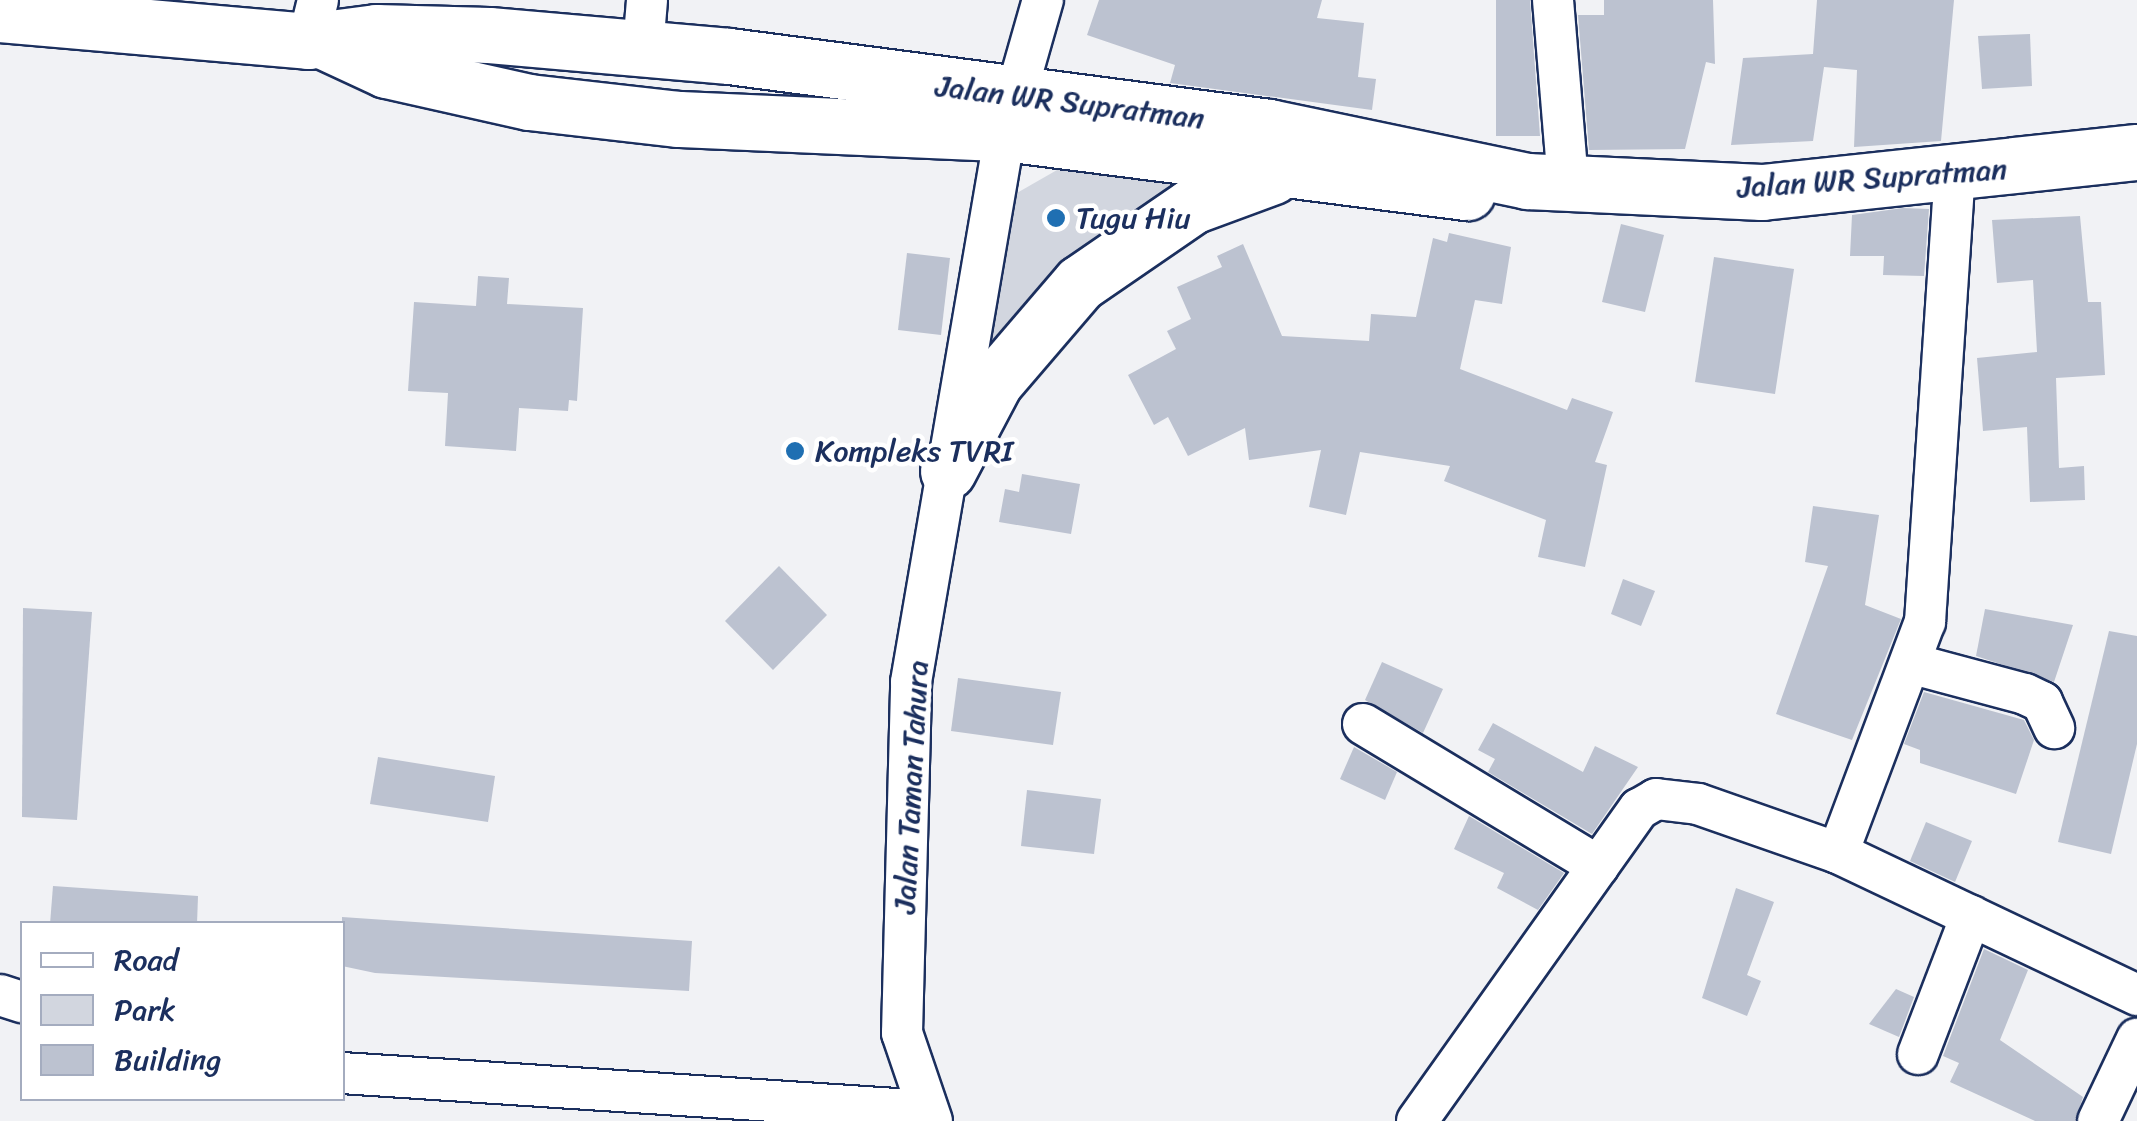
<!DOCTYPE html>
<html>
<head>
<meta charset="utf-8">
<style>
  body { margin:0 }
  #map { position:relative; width:2137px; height:1121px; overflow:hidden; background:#f1f2f5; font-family:Sriracha,sans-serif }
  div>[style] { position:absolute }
  .green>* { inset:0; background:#d2d6df }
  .building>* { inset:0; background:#bcc2d0 }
  .roads { filter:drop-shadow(2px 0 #1b2f5e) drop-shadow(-2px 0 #1b2f5e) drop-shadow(0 2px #1b2f5e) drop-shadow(0 -2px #1b2f5e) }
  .minor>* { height:40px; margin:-20px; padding:0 20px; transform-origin:20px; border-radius:20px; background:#fff }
  .trunk>* { height:55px; margin:-27.5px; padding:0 27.5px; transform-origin:27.5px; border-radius:27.5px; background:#fff }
  .dots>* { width:28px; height:28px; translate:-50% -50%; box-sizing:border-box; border:5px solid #fff; border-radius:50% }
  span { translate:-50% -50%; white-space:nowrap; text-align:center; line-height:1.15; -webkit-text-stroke:9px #fff; paint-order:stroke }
  .street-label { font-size:30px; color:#1b2f5e }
  .poi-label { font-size:30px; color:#1b2f5e }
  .left { translate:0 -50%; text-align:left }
  .legend { position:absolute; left:20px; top:921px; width:325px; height:180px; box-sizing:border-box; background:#fff; border:2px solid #a4acbf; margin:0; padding:12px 18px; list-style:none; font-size:30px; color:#1b2f5e }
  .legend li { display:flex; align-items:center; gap:20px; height:50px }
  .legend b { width:50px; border:2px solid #a4acbf }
</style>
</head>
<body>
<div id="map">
  <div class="green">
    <div style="clip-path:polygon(1071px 162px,1193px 177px,985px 350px,1015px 194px)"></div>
  </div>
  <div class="building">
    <div style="clip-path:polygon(1099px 0,1322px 0,1317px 18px,1364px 23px,1358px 77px,1376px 79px,1372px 110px,1170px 83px,1175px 65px,1087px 35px)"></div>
    <div style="clip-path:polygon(1496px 0,1530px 0,1540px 136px,1496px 136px)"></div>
    <div style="clip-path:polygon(1604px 0,1713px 0,1715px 64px,1706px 62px,1685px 149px,1589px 150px,1578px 15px,1604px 15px)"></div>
    <div style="clip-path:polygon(1817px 0,1954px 0,1941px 141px,1854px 147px,1857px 70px,1824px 67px,1813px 141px,1731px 145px,1743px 58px,1813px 54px)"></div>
    <div style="clip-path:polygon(2030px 34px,2032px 86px,1982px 89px,1978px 36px)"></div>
    <div style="clip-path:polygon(1903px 208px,1929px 209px,1924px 276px,1883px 275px,1884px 256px,1850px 256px,1852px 215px)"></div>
    <div style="clip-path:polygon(2080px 216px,2088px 302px,2101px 302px,2105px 375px,2056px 378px,2059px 468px,2084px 466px,2085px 500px,2030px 502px,2027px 427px,1983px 431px,1977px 358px,2037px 352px,2033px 280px,1997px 283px,1992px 220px)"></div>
    <div style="clip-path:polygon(1621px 224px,1664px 235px,1645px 312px,1602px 302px)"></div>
    <div style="clip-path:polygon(1449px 233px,1511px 247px,1502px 304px,1475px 300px,1460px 369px,1567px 410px,1572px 398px,1613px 412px,1595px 462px,1607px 465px,1585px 567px,1538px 557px,1546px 520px,1444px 481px,1450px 466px,1360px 452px,1346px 515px,1309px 507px,1321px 450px,1249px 460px,1245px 428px,1188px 456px,1168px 417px,1154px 425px,1128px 375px,1176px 349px,1167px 331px,1191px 319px,1177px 287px,1222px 267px,1217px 256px,1243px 244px,1282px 336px,1369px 341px,1371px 314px,1416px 317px,1433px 238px,1447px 242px)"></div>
    <div style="clip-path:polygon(907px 253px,950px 258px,941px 335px,898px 330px)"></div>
    <div style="clip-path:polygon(1714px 257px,1794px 269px,1775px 394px,1695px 382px)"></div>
    <div style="clip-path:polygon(478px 276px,509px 278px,507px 304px,583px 308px,577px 401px,569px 400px,568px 411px,519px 408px,516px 451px,445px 446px,448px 393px,408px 391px,414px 302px,476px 306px)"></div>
    <div style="clip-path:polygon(1022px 474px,1080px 484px,1071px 534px,999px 522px,1005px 489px,1019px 492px)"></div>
    <div style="clip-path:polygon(1813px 506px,1879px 515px,1865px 605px,1901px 619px,1852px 740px,1776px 714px,1828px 566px,1805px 562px)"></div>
    <div style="clip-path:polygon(779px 566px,827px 615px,773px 670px,725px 621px)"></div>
    <div style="clip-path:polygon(1623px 579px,1655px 591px,1641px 626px,1611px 614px)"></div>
    <div style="clip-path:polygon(23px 608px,92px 612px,77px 820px,22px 817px)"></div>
    <div style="clip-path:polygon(1985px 609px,2073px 625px,2054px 682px,1976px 656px)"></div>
    <div style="clip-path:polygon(2109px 631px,2137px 636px,2137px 744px,2111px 854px,2058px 842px)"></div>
    <div style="clip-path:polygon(1382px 662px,1443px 689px,1423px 733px,1365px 700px)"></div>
    <div style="clip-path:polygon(958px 678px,1061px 692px,1053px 745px,951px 731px)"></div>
    <div style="clip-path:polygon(1924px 692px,2024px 720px,2034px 740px,2016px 794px,1920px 763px,1920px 750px,1904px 744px)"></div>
    <div style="clip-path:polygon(1493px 723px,1583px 772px,1595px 746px,1638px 767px,1592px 834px,1488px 772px,1495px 759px,1478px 750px)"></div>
    <div style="clip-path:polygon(1354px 747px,1397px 772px,1385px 800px,1340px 779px)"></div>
    <div style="clip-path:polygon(378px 757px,495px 776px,488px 822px,370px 804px)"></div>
    <div style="clip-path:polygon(1027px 790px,1101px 799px,1094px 854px,1021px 846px)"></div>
    <div style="clip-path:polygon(1469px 816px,1564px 873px,1538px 910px,1497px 888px,1504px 873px,1454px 849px)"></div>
    <div style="clip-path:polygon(1926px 822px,1972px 841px,1955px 882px,1910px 861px)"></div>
    <div style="clip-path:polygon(53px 886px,198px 896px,197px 924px,50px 924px)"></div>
    <div style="clip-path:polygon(1736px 888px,1774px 902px,1747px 975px,1761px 981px,1747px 1016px,1702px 998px)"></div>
    <div style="clip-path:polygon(342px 917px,692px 941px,689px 991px,375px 973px,342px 966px)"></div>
    <div style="clip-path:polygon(1984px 949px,2028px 970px,2000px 1040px,2083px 1097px,2075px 1121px,2035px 1121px,1950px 1082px,1959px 1063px,1943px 1056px)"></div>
    <div style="clip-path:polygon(1896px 989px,1914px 997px,1899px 1037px,1869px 1024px)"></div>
  </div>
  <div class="roads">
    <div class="minor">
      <div style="left:1553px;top:0;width:184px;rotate:85.3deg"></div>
      <div style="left:308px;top:41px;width:42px;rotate:-76.3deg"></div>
      <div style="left:643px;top:48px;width:48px;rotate:-85.2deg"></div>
      <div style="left:1913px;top:664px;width:116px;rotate:15deg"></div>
      <div style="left:2025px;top:694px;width:19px;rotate:25deg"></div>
      <div style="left:2042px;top:702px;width:29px;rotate:65deg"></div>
      <div style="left:1363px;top:724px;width:275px;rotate:31.1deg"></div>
      <div style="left:1838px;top:853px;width:247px;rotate:-69.4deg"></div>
      <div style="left:1925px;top:622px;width:447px;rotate:-86.2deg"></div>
      <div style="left:0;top:995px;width:23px;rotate:18deg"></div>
      <div style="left:1918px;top:1054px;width:148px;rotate:-69deg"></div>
      <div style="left:342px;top:1073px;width:586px;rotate:3.72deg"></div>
      <div style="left:932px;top:1121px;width:93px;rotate:-108.8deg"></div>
      <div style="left:902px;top:1033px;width:351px;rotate:-88.5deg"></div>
      <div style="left:911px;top:682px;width:557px;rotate:-80.28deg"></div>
      <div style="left:1005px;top:133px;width:138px;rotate:-74.1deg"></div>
      <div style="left:1417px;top:1121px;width:383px;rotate:-54.6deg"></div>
      <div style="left:1639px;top:809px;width:20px;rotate:-30deg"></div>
      <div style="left:1656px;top:799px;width:42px;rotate:6.8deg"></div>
      <div style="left:1698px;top:804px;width:148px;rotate:19.3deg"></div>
      <div style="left:1838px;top:853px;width:331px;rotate:25.4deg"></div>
      <div style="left:2098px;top:1121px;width:91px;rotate:-64.6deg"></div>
    </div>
    <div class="trunk">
      <div style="left:0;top:14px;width:309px;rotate:5deg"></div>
      <div style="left:308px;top:41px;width:69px;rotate:-7.5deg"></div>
      <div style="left:376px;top:32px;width:113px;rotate:1.5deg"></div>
      <div style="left:489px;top:35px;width:241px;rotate:5deg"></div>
      <div style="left:729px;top:56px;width:545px;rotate:7.49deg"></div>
      <div style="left:1269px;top:127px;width:264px;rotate:11.8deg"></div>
      <div style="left:1527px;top:181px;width:235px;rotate:2.7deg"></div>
      <div style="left:1762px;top:192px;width:377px;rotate:-6.1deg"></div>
      <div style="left:326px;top:42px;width:66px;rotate:25deg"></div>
      <div style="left:386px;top:70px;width:147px;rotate:12.6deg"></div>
      <div style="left:529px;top:102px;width:151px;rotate:6.5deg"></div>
      <div style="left:679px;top:119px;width:326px;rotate:2.5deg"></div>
      <div style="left:1005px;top:133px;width:466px;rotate:7.3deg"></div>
      <div style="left:948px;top:471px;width:101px;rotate:-62.2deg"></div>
      <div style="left:995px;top:382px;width:130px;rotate:-49.4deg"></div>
      <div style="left:1080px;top:283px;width:136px;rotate:-34.5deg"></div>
      <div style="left:1192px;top:206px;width:86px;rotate:-20.3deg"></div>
    </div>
  </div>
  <div class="dots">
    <div style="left:1056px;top:218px;background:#1f6fb2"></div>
    <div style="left:795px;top:451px;background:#1f6fb2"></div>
  </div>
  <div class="street-label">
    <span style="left:1070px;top:102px;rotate:7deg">Jalan WR Supratman</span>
    <span style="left:1872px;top:178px;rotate:-4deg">Jalan WR Supratman</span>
    <span style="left:911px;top:787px;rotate:-87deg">Jalan Taman Tahura</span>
  </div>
  <div class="poi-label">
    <span class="left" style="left:1076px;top:218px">Tugu Hiu</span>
    <span class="left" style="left:815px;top:451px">Kompleks TVRI</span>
  </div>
  <ul class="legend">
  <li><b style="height:12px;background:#fff"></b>Road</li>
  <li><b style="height:28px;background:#d2d6df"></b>Park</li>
  <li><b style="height:28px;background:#bcc2d0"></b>Building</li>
  </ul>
</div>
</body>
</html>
